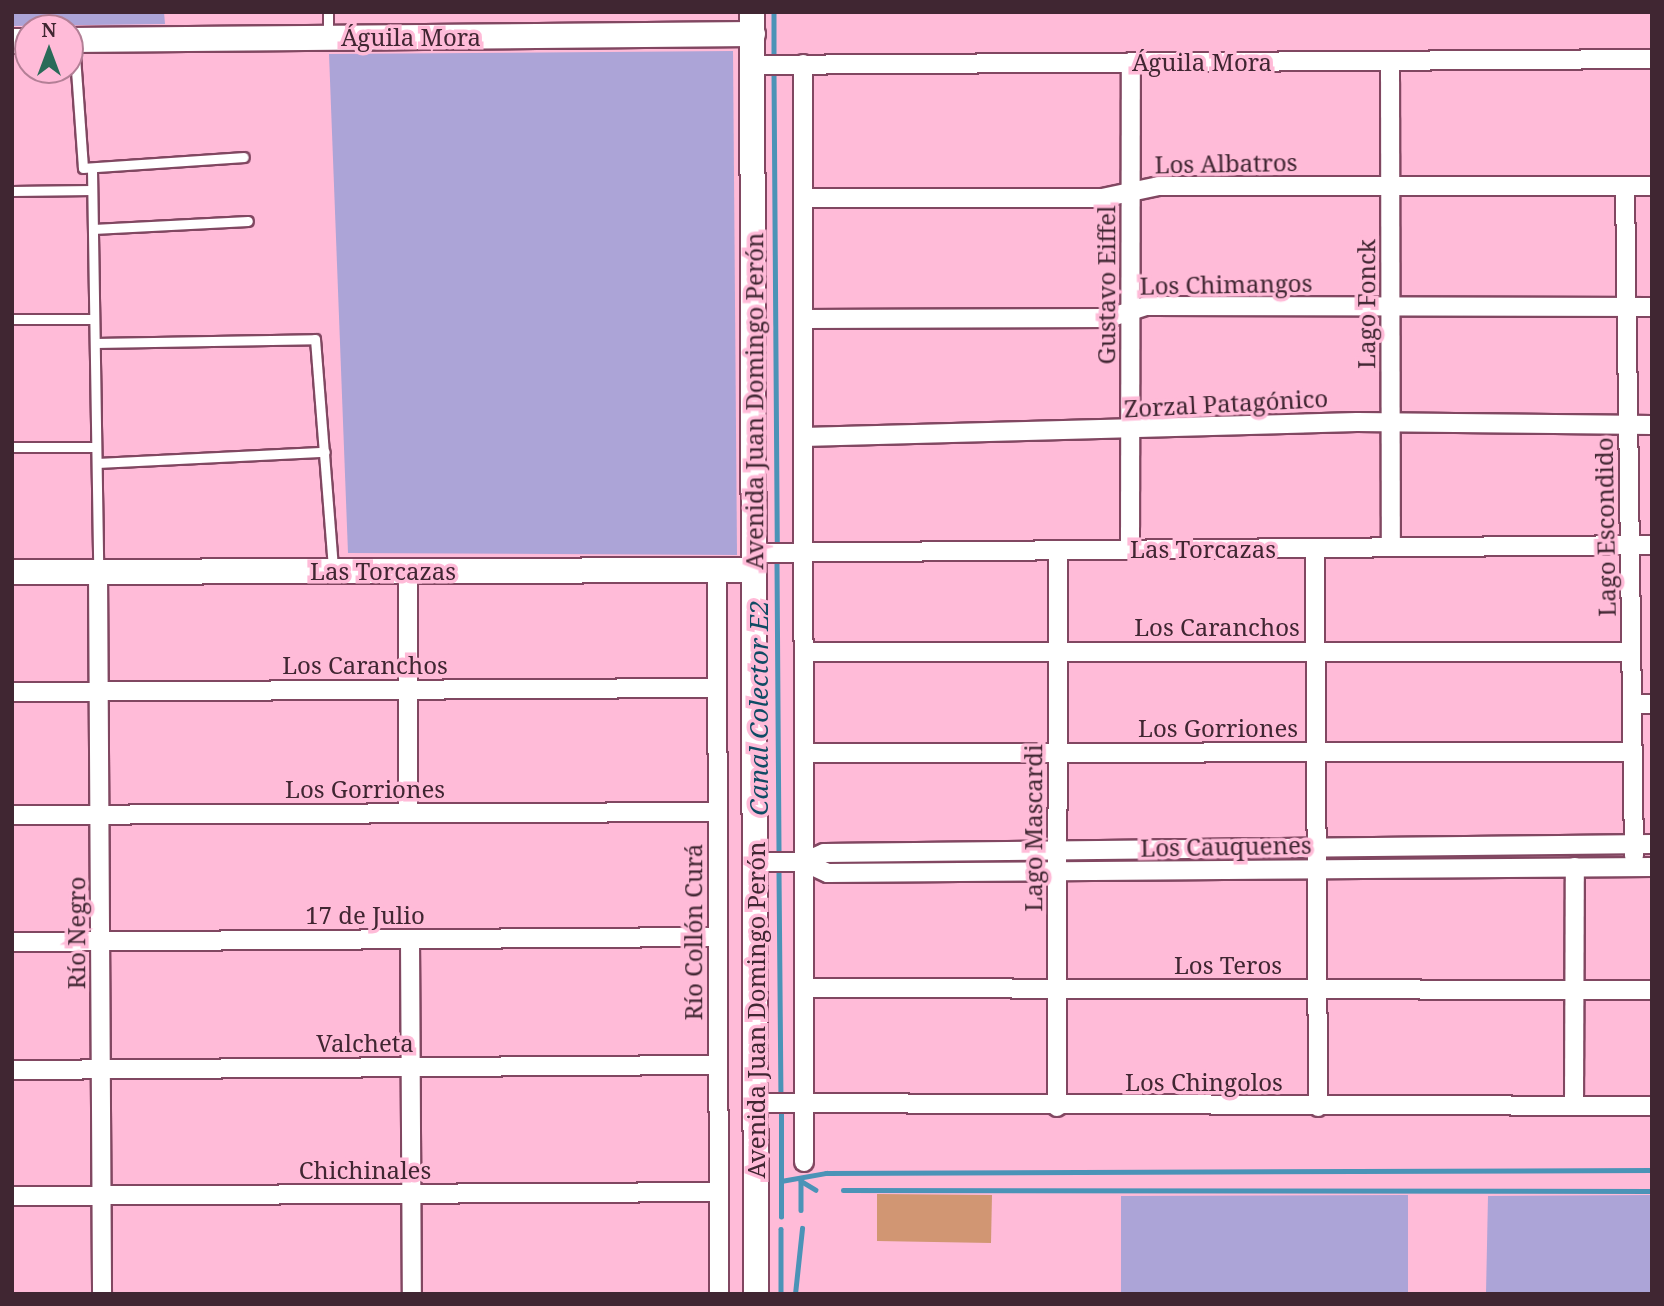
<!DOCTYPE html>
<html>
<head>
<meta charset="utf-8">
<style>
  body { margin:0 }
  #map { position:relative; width:1664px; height:1306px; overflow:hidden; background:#ffbbd8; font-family:"Noto Serif",serif }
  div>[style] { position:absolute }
  .green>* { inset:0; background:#aca4d7 }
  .stream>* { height:4.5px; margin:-2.25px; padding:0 2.25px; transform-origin:2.25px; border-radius:2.25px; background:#4b93b7 }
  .building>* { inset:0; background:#d19673 }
  .roads { filter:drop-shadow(2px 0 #814761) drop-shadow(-2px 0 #814761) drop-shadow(0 2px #814761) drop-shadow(0 -2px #814761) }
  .lane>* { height:9px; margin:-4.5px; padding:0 4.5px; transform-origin:4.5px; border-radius:4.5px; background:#fff }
  .street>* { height:18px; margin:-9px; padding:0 9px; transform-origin:9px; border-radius:9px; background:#fff }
  .secondary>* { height:24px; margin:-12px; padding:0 12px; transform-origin:12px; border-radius:12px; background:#fff }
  span { translate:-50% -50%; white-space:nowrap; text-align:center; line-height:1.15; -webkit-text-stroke:7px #ffbbd8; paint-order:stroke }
  .street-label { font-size:24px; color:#402632 }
  .water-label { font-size:26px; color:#0f4b64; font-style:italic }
  .frame { position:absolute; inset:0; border:14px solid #402632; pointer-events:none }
  .north { position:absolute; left:14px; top:14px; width:70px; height:70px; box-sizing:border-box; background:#ffbbd8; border:2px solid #b37f96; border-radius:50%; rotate:0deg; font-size:19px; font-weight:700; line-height:28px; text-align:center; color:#402632 }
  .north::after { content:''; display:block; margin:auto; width:24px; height:32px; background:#2a6a58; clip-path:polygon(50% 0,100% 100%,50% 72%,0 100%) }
</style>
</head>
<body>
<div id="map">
  <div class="green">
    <div style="clip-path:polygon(12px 12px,164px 12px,165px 24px,12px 26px)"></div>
    <div style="clip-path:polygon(733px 51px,737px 555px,348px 553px,329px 54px)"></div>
    <div style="clip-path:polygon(1408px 1195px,1408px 1294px,1121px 1294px,1121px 1196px)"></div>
    <div style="clip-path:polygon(1652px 1195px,1652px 1294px,1486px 1294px,1488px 1196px)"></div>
  </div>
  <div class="stream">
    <div style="left:774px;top:12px;width:43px;rotate:90deg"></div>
    <div style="left:774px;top:73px;width:469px;rotate:89.6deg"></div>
    <div style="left:777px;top:563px;width:290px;rotate:89.6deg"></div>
    <div style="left:779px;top:872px;width:224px;rotate:89.5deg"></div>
    <div style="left:781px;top:1181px;width:46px;rotate:-10.1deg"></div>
    <div style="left:826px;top:1173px;width:826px;rotate:-0.21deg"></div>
    <div style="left:801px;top:1181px;width:29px;rotate:90deg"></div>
    <div style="left:801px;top:1181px;width:17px;rotate:31deg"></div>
    <div style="left:843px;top:1190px;width:809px;rotate:0.07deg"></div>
    <div style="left:781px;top:1217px;width:107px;rotate:-90deg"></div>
    <div style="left:781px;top:1229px;width:65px;rotate:90deg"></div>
    <div style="left:795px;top:1294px;width:66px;rotate:-83.9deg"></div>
  </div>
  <div class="building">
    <div style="clip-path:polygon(877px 1194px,992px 1195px,991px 1243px,877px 1241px)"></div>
  </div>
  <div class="roads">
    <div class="lane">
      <div style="left:328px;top:12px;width:24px;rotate:90deg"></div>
      <div style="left:74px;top:42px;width:126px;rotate:85.9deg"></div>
      <div style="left:83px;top:168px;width:161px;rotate:-3.9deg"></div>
      <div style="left:92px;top:170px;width:400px;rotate:89.1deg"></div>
      <div style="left:12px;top:191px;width:80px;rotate:-0.7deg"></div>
      <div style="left:93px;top:229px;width:155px;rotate:-3deg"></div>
      <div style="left:12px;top:319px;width:82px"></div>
      <div style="left:95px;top:343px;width:220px;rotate:-1deg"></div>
      <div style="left:315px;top:339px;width:231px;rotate:85.5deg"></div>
      <div style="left:12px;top:447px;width:84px"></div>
      <div style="left:97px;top:463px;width:228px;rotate:-2.8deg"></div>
    </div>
    <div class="street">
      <div style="left:1390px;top:61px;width:486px;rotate:89.9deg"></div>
      <div style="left:803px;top:64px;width:1098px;rotate:89.95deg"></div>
      <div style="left:753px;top:65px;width:899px;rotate:-0.38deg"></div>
      <div style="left:1625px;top:186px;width:670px;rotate:89.23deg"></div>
      <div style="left:803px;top:198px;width:299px"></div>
      <div style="left:1102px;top:198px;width:58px;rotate:-11.9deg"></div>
      <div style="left:1159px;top:186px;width:493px"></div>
      <div style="left:803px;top:319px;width:306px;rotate:-0.2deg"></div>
      <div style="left:1109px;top:318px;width:39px;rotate:-18deg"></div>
      <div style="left:1146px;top:306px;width:506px;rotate:0.11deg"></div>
      <div style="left:803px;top:437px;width:554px;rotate:-1.55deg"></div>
      <div style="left:1357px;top:422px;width:295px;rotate:0.6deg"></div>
      <div style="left:1315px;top:548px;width:559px;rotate:89.69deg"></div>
      <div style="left:1130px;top:549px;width:487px;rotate:-89.9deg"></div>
      <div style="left:754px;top:553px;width:898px;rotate:-0.51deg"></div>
      <div style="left:717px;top:570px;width:724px;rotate:89.84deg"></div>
      <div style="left:98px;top:571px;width:723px;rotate:89.68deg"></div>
      <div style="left:408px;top:571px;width:242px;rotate:90deg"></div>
      <div style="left:804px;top:652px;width:827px"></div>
      <div style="left:12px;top:692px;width:705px;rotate:-0.33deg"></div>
      <div style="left:1632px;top:704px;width:20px"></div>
      <div style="left:804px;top:753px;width:828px;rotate:-0.07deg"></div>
      <div style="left:12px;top:815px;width:705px;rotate:-0.24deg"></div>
      <div style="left:755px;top:862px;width:49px"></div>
      <div style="left:804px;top:862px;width:22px;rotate:-24deg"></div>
      <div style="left:824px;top:853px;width:828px;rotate:-0.62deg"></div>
      <div style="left:804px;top:862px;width:26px;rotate:25deg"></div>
      <div style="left:828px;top:873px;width:824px;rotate:-0.42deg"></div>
      <div style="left:410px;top:939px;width:355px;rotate:89.7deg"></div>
      <div style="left:12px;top:942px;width:706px;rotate:-0.41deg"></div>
      <div style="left:804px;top:988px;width:848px;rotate:0.14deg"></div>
      <div style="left:12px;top:1070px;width:706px;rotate:-0.41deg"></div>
      <div style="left:756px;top:1103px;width:896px;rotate:0.19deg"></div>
      <div style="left:1574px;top:1106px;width:239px;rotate:-89.8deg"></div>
      <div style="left:1057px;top:1107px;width:557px;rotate:-89.9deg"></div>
      <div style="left:12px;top:1196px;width:707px;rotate:-0.32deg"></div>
    </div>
    <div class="secondary">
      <div style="left:752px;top:12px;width:1282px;rotate:89.82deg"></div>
      <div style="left:70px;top:40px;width:683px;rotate:-0.5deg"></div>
      <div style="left:12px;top:41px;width:16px"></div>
      <div style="left:12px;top:572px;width:742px;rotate:-0.15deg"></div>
    </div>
  </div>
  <div class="street-label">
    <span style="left:411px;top:37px">Águila Mora</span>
    <span style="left:1202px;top:62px">Águila Mora</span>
    <span style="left:1226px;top:163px;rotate:-1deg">Los Albatros</span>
    <span style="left:1226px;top:284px;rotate:-1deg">Los Chimangos</span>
    <span style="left:1106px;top:285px;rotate:-90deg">Gustavo Eiffel</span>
    <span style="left:1366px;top:304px;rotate:-90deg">Lago Fonck</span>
    <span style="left:754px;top:401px;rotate:-90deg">Avenida Juan Domingo Perón</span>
    <span style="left:1226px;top:403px;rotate:-3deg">Zorzal Patagónico</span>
    <span style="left:1605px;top:527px;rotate:-91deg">Lago Escondido</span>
    <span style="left:1203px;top:549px">Las Torcazas</span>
    <span style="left:383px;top:571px">Las Torcazas</span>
    <span style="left:1217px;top:627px">Los Caranchos</span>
    <span style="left:365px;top:665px">Los Caranchos</span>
    <span style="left:1218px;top:728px">Los Gorriones</span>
    <span style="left:365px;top:789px">Los Gorriones</span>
    <span style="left:1033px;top:828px;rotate:-90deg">Lago Mascardi</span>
    <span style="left:1226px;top:846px;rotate:-1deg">Los Cauquenes</span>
    <span style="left:365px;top:915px">17 de Julio</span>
    <span style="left:693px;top:932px;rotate:-90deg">Río Collón Curá</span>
    <span style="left:76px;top:933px;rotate:-90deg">Río Negro</span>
    <span style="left:1228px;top:965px">Los Teros</span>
    <span style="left:756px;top:1010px;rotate:-90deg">Avenida Juan Domingo Perón</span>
    <span style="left:365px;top:1043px">Valcheta</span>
    <span style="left:1204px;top:1082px">Los Chingolos</span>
    <span style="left:365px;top:1170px">Chichinales</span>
  </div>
  <div class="water-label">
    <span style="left:759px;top:708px;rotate:-90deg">Canal Colector E2</span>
  </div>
  <div class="frame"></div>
  <div class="north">N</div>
</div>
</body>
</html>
